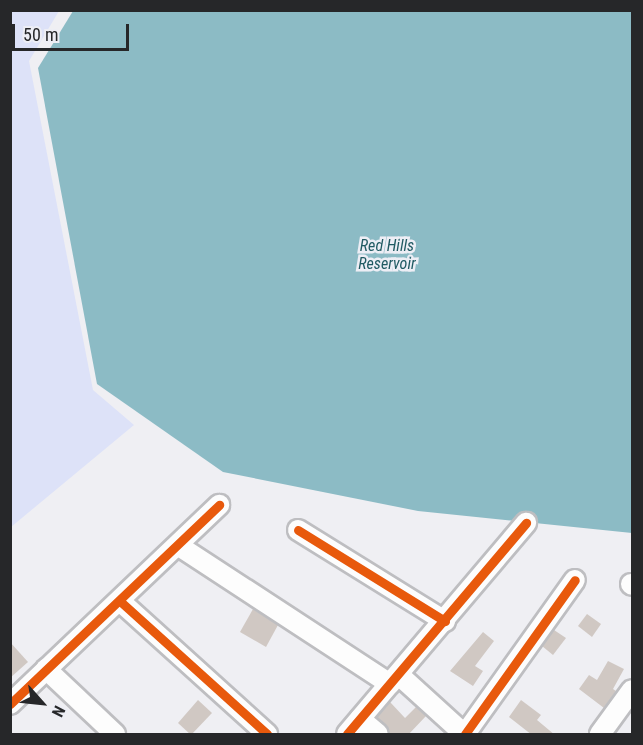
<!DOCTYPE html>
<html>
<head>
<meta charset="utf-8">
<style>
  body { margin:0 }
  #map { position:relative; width:643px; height:745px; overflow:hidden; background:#efeff3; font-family:"Roboto Condensed",sans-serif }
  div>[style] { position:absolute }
  .green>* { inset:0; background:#dde2f8 }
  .water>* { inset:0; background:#8cbbc5 }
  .building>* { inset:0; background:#d0c8c3 }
  .roads { filter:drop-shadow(2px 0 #bebec1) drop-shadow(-2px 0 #bebec1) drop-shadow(0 2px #bebec1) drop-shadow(0 -2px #bebec1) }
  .minor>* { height:20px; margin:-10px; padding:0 10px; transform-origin:10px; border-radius:10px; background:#fdfdfd }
  .cycleway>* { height:9px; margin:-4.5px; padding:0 4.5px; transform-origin:4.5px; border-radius:4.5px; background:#e8590c }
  span { translate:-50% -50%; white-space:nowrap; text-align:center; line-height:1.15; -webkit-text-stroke:5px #edeef5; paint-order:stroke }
  .water-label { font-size:16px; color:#205a62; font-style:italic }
  .frame { position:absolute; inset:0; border:12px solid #262729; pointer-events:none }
  .north { position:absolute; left:12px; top:673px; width:60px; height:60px; -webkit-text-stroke:4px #edeef5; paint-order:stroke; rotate:117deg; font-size:16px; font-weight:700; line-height:24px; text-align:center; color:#262729 }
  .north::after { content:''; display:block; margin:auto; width:21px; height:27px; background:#262729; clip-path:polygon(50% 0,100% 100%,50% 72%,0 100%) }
  .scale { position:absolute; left:12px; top:24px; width:117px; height:27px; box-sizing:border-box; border:3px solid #262729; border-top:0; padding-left:8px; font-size:18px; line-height:21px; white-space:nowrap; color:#262729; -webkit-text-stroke:4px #edeef5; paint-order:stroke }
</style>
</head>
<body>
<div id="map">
  <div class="green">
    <div style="clip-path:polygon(11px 10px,59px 11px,29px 61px,93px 390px,134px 425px,11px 527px)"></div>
  </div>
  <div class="water">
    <div style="clip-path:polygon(73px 11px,632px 11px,632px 533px,418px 511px,223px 472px,97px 384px,38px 68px)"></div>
  </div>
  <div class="building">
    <div style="clip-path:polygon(253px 609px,278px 625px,266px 647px,240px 632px)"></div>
    <div style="clip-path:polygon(587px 614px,601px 624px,592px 637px,578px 626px)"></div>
    <div style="clip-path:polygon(554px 630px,566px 638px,553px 655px,542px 646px)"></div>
    <div style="clip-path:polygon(483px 632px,494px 641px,475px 666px,483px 671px,473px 686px,450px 671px)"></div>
    <div style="clip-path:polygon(10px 642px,28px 662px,10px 678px)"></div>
    <div style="clip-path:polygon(608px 661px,624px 669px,613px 689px,616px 691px,604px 708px,579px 689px,589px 675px,597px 680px)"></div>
    <div style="clip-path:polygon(198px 700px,212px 713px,191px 735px,178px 723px)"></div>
    <div style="clip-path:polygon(521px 700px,541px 715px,537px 720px,555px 735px,532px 735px,509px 717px)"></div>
    <div style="clip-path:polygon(390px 702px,405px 718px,416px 707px,426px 716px,408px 735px,390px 735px,377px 717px)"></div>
  </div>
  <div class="roads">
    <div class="minor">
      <div style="left:298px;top:530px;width:173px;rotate:31.8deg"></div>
      <div style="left:179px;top:546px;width:252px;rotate:33.2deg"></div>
      <div style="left:631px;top:584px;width:1px;rotate:45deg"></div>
      <div style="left:121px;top:602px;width:197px;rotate:42.1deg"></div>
      <div style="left:46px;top:669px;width:95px;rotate:43.3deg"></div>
      <div style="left:399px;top:675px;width:88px;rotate:42.2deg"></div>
      <div style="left:10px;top:704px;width:289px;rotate:-43.6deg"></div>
      <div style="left:360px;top:719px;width:23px;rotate:40deg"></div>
      <div style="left:347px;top:734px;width:277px;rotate:-49.7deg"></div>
      <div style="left:465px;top:734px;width:189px;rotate:-54.5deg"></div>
      <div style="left:600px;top:734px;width:54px;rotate:-54deg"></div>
    </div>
  </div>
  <div class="cycleway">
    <div style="left:298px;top:530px;width:173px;rotate:31.8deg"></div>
    <div style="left:121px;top:602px;width:197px;rotate:42.1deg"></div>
    <div style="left:10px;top:704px;width:289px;rotate:-43.6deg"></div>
    <div style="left:347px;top:734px;width:277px;rotate:-49.7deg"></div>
    <div style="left:465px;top:734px;width:189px;rotate:-54.5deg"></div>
  </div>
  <div class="water-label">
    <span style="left:387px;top:255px">Red Hills<br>Reservoir</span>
  </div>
  <div class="frame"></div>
  <div class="north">N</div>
  <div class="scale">50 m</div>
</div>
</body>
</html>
